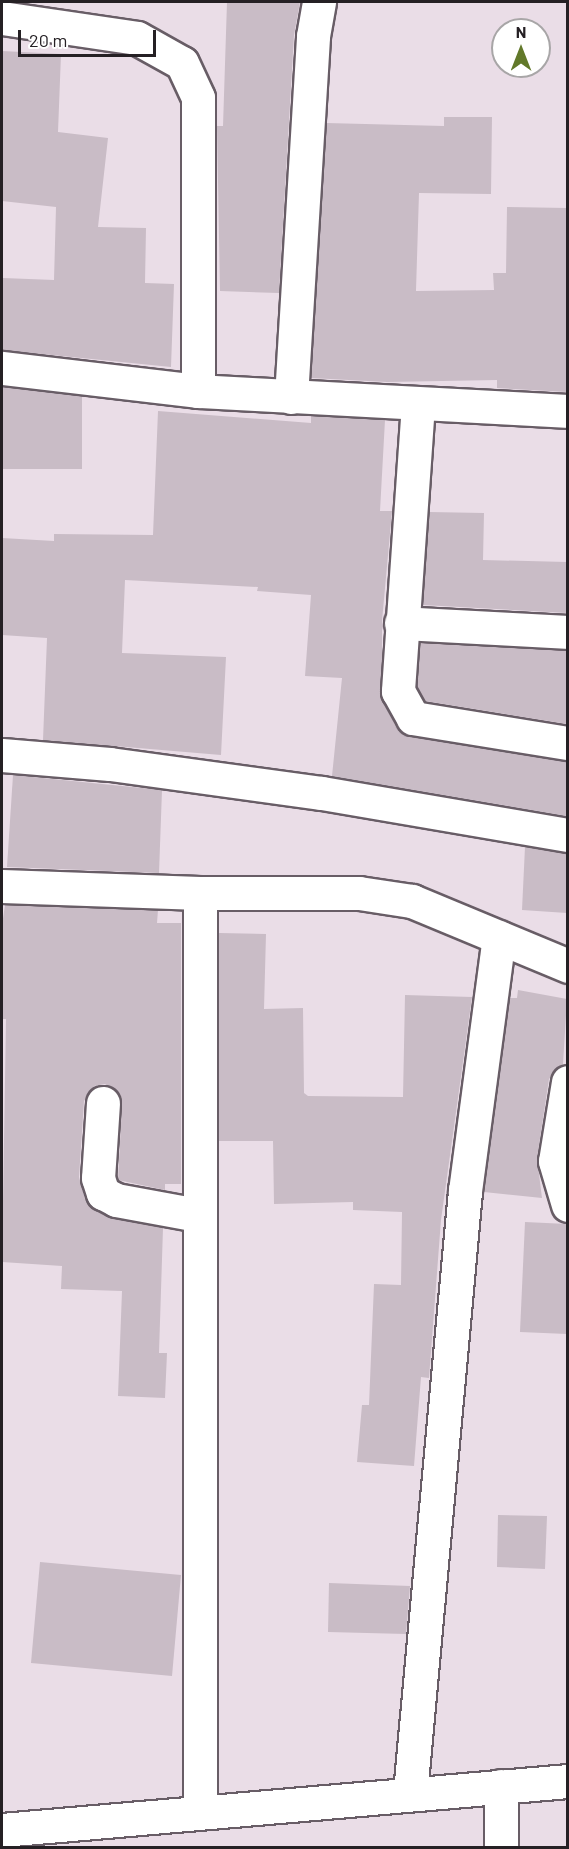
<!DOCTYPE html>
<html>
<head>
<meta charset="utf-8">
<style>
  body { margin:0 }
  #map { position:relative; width:569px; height:1849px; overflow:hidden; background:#eadde7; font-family:Barlow,sans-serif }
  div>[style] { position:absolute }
  .building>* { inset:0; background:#c9bcc6 }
  .roads { filter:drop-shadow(2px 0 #685d66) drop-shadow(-2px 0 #685d66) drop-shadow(0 2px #685d66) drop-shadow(0 -2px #685d66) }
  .street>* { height:33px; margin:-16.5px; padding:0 16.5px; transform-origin:16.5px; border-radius:16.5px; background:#fff }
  span { translate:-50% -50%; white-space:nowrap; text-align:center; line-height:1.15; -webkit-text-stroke:4.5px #fff; paint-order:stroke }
  .frame { position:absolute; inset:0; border:3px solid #252024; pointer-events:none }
  .north { position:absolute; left:491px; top:18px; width:60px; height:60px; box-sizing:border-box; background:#fff; border:2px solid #a8a6a7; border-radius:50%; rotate:0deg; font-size:16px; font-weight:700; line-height:24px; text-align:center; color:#252024 }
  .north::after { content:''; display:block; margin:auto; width:21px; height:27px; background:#62792a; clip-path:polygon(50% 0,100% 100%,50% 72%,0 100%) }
  .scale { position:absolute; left:18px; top:30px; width:138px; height:27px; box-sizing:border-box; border:3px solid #252024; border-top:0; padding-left:8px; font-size:18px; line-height:21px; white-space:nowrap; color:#252024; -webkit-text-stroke:4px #fff; paint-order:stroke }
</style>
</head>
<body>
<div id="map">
  <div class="building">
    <div style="clip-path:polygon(227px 2px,300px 2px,294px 35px,279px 293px,220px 291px,217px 126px,223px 126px)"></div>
    <div style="clip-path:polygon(2px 51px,61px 54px,58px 132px,108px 138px,98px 227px,146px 228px,145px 283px,174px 284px,171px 367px,2px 350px,3px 278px,54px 280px,56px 207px,2px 201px)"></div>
    <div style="clip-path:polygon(444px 117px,492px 117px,491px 194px,419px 193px,416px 291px,494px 290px,493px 273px,506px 273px,507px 207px,567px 208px,567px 392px,497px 388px,497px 380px,387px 382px,311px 378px,326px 123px,444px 126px)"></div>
    <div style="clip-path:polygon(3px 387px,82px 396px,82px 469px,3px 469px)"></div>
    <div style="clip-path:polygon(158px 411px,311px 423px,311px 416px,385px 420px,380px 511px,392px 511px,382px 621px,382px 700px,397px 728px,410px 736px,567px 761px,567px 816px,332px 776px,342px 678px,305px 676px,311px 595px,257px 591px,258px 587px,125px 580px,122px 653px,226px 657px,221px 755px,43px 740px,47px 638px,2px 635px,2px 538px,54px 541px,54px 534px,153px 535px)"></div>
    <div style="clip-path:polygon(429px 512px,484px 513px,483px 560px,567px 562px,567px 613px,423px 605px)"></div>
    <div style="clip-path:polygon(420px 643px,567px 651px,567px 724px,425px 701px,417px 687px)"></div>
    <div style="clip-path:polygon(13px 775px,162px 790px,159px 873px,7px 867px)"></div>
    <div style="clip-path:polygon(525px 847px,567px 853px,567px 913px,522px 910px)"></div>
    <div style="clip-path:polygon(5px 905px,158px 910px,157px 923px,181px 923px,181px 1184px,165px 1184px,165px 1190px,118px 1180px,122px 1104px,120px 1094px,105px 1084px,94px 1086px,84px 1101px,79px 1177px,85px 1199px,94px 1210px,113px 1218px,163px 1228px,159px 1353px,167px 1353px,165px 1398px,118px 1396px,122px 1291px,61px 1289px,62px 1266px,2px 1262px,6px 1019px,2px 1019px,2px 925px)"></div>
    <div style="clip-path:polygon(219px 933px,266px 934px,264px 1009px,303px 1008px,304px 1093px,308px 1096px,403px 1097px,405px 995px,472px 997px,441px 1220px,429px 1378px,421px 1377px,414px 1466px,357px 1462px,362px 1405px,369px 1405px,374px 1284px,401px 1285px,402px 1212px,353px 1210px,353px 1202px,274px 1204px,273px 1141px,219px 1141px)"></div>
    <div style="clip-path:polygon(518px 990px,567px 999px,563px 1064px,549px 1079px,537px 1158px,542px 1198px,484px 1192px,510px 998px,517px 998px)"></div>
    <div style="clip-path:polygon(525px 1222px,567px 1224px,567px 1334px,520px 1332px)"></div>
    <div style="clip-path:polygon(498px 1515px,547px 1516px,545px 1569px,497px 1567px)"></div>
    <div style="clip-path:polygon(40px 1562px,181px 1575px,172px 1676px,31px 1663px)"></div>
    <div style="clip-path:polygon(329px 1583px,410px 1586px,406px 1634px,328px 1632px)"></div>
  </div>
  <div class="roads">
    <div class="street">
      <div style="left:2px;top:18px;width:136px;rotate:8.4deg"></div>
      <div style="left:137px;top:38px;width:51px;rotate:29.1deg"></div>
      <div style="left:182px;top:63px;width:38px;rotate:65deg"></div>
      <div style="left:198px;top:98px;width:293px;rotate:90deg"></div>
      <div style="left:2px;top:368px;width:197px;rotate:6.7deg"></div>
      <div style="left:198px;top:391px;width:371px;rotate:3.1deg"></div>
      <div style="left:291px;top:397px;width:362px;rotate:-86.5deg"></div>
      <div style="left:313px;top:36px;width:35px;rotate:-80deg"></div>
      <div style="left:418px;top:404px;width:288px;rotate:94deg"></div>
      <div style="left:398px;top:691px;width:31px;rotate:61deg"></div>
      <div style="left:413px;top:718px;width:157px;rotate:9.2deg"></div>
      <div style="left:401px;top:623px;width:167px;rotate:3.1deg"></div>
      <div style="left:2px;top:755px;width:108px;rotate:4.8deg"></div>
      <div style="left:110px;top:764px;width:214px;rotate:7.8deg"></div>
      <div style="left:322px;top:793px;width:250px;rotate:9.7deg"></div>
      <div style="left:2px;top:886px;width:198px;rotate:2deg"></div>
      <div style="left:200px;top:893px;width:159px"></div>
      <div style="left:359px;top:893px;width:54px;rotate:8.6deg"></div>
      <div style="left:412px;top:901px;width:169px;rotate:22.6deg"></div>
      <div style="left:568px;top:1082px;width:80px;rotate:99.3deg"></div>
      <div style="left:555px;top:1161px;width:46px;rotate:73.5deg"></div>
      <div style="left:103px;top:1103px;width:75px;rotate:93.8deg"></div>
      <div style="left:98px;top:1178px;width:16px;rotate:72deg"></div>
      <div style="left:103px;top:1193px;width:15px;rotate:28deg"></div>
      <div style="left:116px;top:1200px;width:83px;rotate:10.4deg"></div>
      <div style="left:501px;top:1786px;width:62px;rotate:90deg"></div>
      <div style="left:410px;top:1793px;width:605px;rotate:-84.78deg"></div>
      <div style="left:465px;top:1191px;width:256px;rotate:-82.4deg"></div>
      <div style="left:200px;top:1812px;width:919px;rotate:-90deg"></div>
      <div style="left:2px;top:1830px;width:568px;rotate:-4.95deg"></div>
    </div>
  </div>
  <div class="frame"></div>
  <div class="north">N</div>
  <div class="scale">20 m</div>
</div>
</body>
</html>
